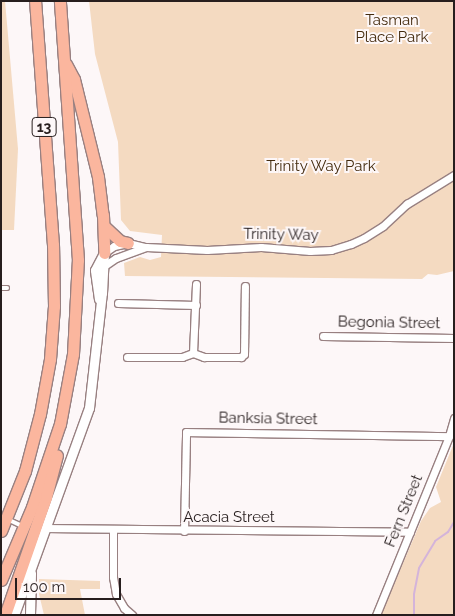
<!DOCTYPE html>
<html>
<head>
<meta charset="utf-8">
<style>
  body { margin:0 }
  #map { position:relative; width:455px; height:616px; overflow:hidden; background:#fdf7f8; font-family:Raleway,sans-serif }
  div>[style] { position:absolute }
  .green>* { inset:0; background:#f4dac1 }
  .stream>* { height:2px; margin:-1px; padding:0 1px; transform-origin:1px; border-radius:1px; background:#d4b4da }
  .roads { filter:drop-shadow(1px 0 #988081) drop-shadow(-1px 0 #988081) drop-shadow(0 1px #988081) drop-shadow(0 -1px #988081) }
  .service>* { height:4px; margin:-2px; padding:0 2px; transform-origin:2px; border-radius:2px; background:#fff }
  .minor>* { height:7px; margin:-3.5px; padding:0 3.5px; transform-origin:3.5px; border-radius:3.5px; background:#fff }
  .tertiary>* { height:9px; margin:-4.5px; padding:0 4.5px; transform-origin:4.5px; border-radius:4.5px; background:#fff }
  .trunk>* { height:11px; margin:-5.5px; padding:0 5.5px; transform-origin:5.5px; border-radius:5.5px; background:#fbb69e }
  span { translate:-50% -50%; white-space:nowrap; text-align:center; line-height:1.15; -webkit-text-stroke:4px #fdf7f8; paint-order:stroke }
  .shield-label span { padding:1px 4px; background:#fdf7f8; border:1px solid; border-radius:4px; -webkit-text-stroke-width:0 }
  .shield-label { font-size:14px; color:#271e1e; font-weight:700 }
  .park-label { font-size:15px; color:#442b0e }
  .street-label { font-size:15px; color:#271e1e }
  .frame { position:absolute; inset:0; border:2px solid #271e1e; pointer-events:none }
  .scale { position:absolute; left:15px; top:578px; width:106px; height:22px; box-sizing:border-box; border:2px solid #271e1e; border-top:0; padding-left:6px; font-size:15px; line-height:18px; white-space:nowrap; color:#271e1e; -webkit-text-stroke:4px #fdf7f8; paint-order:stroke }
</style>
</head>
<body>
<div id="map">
  <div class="green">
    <div style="clip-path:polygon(1px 1px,5px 1px,18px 149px,14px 230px,1px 230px)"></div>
    <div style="clip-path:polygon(89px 1px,454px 1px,454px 271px,437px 275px,428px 274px,422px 279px,125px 276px,124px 263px,140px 257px,150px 260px,161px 257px,162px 235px,130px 231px,121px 220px,118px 142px,95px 54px)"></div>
    <div style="clip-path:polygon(454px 443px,454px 615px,381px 615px,421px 521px,430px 508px,441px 502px,436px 487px)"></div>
    <div style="clip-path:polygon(39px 579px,100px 581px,100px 589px,80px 589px,85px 615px,44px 615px,39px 594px)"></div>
  </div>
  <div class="stream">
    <div style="left:414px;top:615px;width:21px;rotate:-90deg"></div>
    <div style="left:414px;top:594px;width:26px;rotate:-79deg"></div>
    <div style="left:419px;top:568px;width:31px;rotate:-59deg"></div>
    <div style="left:435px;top:541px;width:16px;rotate:-35deg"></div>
    <div style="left:448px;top:532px;width:12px;rotate:-59deg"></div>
  </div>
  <div class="roads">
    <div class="service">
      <div style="left:1px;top:288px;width:6px"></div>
      <div style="left:7px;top:519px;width:17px;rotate:25deg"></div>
    </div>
    <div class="minor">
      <div style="left:104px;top:253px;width:12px;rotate:-35deg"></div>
      <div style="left:114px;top:246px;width:14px;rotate:-12deg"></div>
      <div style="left:128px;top:243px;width:18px;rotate:13deg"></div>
      <div style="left:146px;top:247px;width:61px;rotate:2.8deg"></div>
      <div style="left:207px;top:250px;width:54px;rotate:-3.2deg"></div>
      <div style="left:261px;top:247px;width:49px;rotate:4.7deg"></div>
      <div style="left:310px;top:251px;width:21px;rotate:-3deg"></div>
      <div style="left:331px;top:250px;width:21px;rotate:-17deg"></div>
      <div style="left:351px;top:244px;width:14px;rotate:-25deg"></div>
      <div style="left:364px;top:238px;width:22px;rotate:-32deg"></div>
      <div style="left:383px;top:226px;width:33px;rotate:-43deg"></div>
      <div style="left:407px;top:204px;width:55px;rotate:-31.7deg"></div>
      <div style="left:104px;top:266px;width:14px;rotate:-34deg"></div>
      <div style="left:116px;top:258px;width:32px;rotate:-20deg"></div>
      <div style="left:118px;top:303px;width:78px;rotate:1.5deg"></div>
      <div style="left:323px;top:336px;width:131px;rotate:0.9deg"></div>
      <div style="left:193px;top:353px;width:69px;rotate:-87.5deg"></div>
      <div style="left:127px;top:357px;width:55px"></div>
      <div style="left:182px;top:357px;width:12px;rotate:-20deg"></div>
      <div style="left:193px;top:353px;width:12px;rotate:20deg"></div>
      <div style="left:204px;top:357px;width:37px"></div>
      <div style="left:241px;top:357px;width:4px;rotate:-45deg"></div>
      <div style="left:244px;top:354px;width:68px;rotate:-89.2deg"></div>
      <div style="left:47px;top:528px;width:363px;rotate:0.6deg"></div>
      <div style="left:113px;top:531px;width:46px;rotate:90deg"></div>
      <div style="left:113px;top:577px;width:17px;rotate:80deg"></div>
      <div style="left:116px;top:594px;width:16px;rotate:60deg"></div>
      <div style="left:124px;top:608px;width:11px;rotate:41deg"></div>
      <div style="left:184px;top:531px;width:99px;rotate:-88.8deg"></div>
      <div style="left:186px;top:432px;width:263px;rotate:0.9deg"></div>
      <div style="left:376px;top:615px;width:193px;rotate:-67.8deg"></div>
      <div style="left:449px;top:436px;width:19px;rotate:-74deg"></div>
    </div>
    <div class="tertiary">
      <div style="left:99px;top:299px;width:29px;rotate:-98deg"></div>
      <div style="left:95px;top:270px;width:19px;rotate:-62deg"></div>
      <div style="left:14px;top:615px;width:220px;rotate:-70.1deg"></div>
      <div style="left:89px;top:408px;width:116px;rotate:-83.6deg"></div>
      <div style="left:102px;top:293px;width:40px;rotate:-87.1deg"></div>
      <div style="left:30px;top:615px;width:42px;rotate:-88.6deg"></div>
    </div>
    <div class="trunk">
      <div style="left:66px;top:64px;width:17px;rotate:62deg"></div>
      <div style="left:74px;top:79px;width:101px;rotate:76.2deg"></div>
      <div style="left:98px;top:177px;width:38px;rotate:83deg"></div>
      <div style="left:103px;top:215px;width:38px;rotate:88deg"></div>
      <div style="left:104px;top:226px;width:22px;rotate:43deg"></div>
      <div style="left:120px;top:241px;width:8px;rotate:14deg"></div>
      <div style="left:1px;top:531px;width:65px;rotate:-68.2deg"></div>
      <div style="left:25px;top:471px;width:59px;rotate:-75.3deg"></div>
      <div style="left:40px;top:414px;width:56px;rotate:-79.7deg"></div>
      <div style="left:50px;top:359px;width:53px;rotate:-85.7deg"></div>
      <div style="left:54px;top:306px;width:61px;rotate:-90.9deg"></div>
      <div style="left:53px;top:245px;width:245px;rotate:-94.2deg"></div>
      <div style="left:1px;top:580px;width:79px;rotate:-67deg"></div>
      <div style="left:32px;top:507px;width:88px;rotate:-71.4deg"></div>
      <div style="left:60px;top:424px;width:71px;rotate:-79.5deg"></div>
      <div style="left:73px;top:354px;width:94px;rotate:-87deg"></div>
      <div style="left:78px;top:260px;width:260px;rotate:-94deg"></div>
      <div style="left:5px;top:615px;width:125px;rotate:-70.8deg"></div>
      <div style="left:46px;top:497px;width:43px;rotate:-75.3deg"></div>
    </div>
  </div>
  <div class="shield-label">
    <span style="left:44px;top:127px">13</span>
  </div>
  <div class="park-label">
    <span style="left:392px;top:29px">Tasman<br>Place Park</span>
    <span style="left:321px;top:167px">Trinity Way Park</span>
  </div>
  <div class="street-label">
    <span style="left:281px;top:235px;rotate:1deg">Trinity Way</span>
    <span style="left:389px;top:323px;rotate:1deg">Begonia Street</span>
    <span style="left:268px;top:419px;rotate:1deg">Banksia Street</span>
    <span style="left:404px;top:511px;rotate:-68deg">Fern Street</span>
    <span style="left:229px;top:518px">Acacia Street</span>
  </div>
  <div class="frame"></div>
  <div class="scale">100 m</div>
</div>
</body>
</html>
